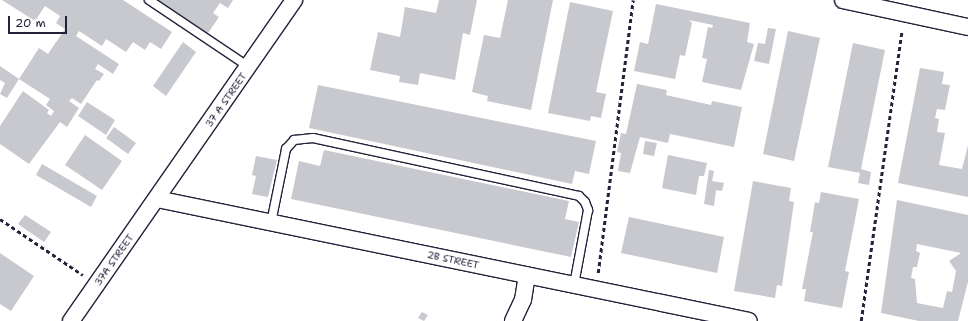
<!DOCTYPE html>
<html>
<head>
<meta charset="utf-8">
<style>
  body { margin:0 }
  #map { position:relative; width:968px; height:321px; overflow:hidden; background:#fff; font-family:"Shantell Sans",sans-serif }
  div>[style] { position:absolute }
  .building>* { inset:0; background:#c8c8cf }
  .path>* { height:2.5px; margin-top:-1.25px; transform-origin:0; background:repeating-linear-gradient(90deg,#22223b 0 4px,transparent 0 7px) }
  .roads { filter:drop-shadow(1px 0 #22223b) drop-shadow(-1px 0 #22223b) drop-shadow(0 1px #22223b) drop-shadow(0 -1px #22223b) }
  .lane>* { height:8px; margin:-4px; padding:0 4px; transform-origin:4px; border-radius:4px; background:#fff }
  .street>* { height:16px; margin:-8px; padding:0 8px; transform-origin:8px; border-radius:8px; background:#fff }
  span { translate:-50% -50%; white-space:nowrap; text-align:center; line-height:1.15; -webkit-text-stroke:3px #fff; paint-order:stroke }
  .street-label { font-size:10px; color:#22223b }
  .scale { position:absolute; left:8px; top:16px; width:59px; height:18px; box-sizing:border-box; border:2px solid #22223b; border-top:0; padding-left:5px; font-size:12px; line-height:14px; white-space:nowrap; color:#22223b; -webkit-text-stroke:3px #fff; paint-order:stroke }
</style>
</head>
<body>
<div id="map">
  <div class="building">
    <div style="clip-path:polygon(2px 0,123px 0,172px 32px,161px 49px,150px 42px,145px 50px,133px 42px,126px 52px,106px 39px,102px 46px,79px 31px,76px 36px,119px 64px,113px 74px,98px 64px,95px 69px,104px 74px,99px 81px,97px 80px,81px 104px,72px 98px,69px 101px,79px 108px,67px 127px,60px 122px,29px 164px,0 144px,0 126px,23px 91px,49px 110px,47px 113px,51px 116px,54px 111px,46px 105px,50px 99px,19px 79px,7px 98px,0 94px,5px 83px,0 80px,0 66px,19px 79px,39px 48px,48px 54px,65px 29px,56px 23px,60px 16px,45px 6px,35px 21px)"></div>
    <div style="clip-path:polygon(154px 0,233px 0,228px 8px,220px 3px,213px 13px,219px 17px,206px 36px)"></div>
    <div style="clip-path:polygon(439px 0,477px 0,470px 35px,463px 33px,455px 80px,420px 73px,418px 85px,399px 82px,400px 76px,370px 70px,378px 32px,400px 37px,405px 7px,436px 13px)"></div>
    <div style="clip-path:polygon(508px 0,553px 0,531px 110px,487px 101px,488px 96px,472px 92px,484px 35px,500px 38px)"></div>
    <div style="clip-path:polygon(570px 2px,613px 11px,596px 92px,606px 94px,601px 118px,591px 116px,590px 121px,548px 113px)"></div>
    <div style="clip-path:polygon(656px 4px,750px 23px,747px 42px,754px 44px,741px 90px,702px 82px,707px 59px,702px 58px,708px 27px,712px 28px,713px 25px,689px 20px,692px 23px,685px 56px,680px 55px,675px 79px,634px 71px,640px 42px,648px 44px)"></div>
    <div style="clip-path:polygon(768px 28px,776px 29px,769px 64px,754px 61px,758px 43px,765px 44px)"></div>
    <div style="clip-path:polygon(788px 31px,820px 38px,794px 161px,763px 154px)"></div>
    <div style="clip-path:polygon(183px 42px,196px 52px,166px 96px,153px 86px)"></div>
    <div style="clip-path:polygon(853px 43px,885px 50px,861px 169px,871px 172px,869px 185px,858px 183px,860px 173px,828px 167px)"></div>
    <div style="clip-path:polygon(920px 68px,944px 72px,942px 84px,950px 85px,945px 110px,937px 109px,935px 118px,939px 119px,937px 132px,945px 133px,939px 165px,962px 169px,968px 145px,968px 197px,898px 183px)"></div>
    <div style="clip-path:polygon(637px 84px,667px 90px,666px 95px,711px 105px,712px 101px,742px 107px,734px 147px,670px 134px,668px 143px,640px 137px,630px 173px,618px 171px,621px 153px,617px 152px,621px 133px,626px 134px)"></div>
    <div style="clip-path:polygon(318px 85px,596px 141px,589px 174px,575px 171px,572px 184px,309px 128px)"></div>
    <div style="clip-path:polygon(87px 102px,115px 120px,106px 135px,78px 116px)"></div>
    <div style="clip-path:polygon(114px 127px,136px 143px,128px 154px,106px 138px)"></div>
    <div style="clip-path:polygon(85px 135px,122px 161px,102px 190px,65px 165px)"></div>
    <div style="clip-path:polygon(645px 141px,657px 143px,654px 156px,643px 154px)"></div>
    <div style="clip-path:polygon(324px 150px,569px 201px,565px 219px,579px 222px,571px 257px,291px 199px,299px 161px,320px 166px)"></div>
    <div style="clip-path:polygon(668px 155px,707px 163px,704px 176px,699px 176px,696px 195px,662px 188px)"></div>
    <div style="clip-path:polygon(256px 156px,277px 160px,268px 197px,252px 194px,256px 176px,252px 175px)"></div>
    <div style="clip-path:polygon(42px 164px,97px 196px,91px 207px,36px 175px)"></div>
    <div style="clip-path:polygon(709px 170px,714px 171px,712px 181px,724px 183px,722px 191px,716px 190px,714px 206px,704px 204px)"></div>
    <div style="clip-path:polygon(753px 181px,791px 188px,789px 201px,794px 202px,782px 286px,777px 285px,775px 298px,734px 291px)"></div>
    <div style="clip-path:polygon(821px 192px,859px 199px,845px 271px,849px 272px,842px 308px,804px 301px,806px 289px,802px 289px,813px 232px,810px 232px,815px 202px,819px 203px)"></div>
    <div style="clip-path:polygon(evenodd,897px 200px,968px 215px,968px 282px,958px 321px,919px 321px,881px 313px,897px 200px,917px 244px,961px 253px,949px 261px,956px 271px,952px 292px,947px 291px,943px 308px,917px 303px,915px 279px,911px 278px,913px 267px,917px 267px,920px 253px,916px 251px,917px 244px)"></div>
    <div style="clip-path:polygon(25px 215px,51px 232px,44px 242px,18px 224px)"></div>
    <div style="clip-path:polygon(629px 217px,724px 237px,717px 273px,621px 253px)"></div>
    <div style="clip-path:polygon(0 253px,34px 276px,11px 311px,0 304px)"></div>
    <div style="clip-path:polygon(422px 312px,428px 315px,424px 321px,418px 318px)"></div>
  </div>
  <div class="path">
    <div style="left:0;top:219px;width:100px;rotate:34deg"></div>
    <div style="left:598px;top:273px;width:275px;rotate:-82.7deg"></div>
    <div style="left:861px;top:321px;width:293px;rotate:-82deg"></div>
  </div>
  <div class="roads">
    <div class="lane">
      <div style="left:149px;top:0;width:120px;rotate:33.8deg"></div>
      <div style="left:271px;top:223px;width:76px;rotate:-78.5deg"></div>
      <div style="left:286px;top:149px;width:12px;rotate:-48deg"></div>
      <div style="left:294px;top:140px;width:19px;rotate:-6deg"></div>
      <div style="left:313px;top:138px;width:272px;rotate:12.3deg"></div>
      <div style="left:579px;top:196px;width:8px;rotate:45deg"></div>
      <div style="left:585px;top:202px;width:9px;rotate:69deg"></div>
      <div style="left:588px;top:210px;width:76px;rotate:100.6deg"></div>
    </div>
    <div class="street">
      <div style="left:843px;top:0;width:128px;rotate:12.2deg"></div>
      <div style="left:157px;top:199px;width:604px;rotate:11.64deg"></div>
      <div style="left:71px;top:321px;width:391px;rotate:-55.2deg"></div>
      <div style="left:513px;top:321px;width:23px;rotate:-65deg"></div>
      <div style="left:523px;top:300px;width:25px;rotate:-81deg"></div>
    </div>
  </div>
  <div class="street-label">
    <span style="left:226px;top:100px;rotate:-55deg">37 A STREET</span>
    <span style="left:114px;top:260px;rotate:-55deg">37A STREET</span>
    <span style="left:453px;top:260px;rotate:12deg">2B STREET</span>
  </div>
  <div class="scale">20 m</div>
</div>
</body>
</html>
